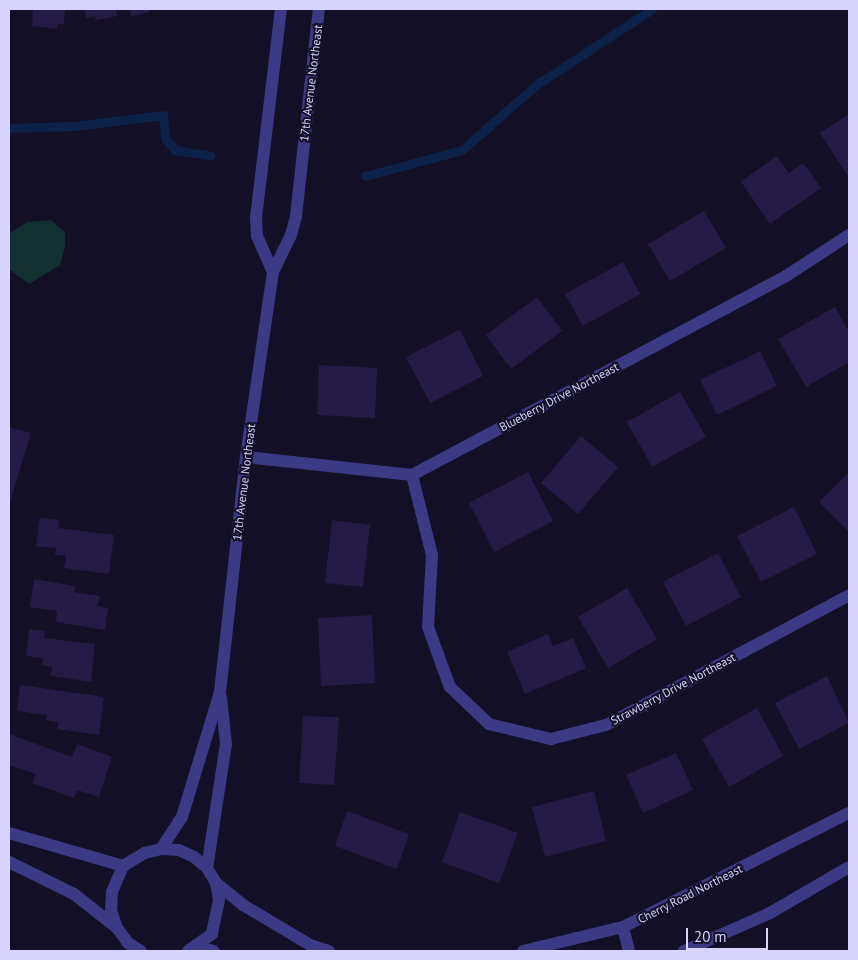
<!DOCTYPE html>
<html>
<head>
<meta charset="utf-8">
<style>
  body { margin:0 }
  #map { position:relative; width:858px; height:960px; overflow:hidden; background:#130f26; font-family:"PT Sans",sans-serif }
  div>[style] { position:absolute }
  .green>* { inset:0; background:#12302f }
  .stream>* { height:9px; margin:-4.5px; padding:0 4.5px; transform-origin:4.5px; border-radius:4.5px; background:#0c2248 }
  .building>* { inset:0; background:#241b47 }
  .minor>* { height:12px; margin:-6px; padding:0 6px; transform-origin:6px; border-radius:6px; background:#3d3a85 }
  span { translate:-50% -50%; white-space:nowrap; text-align:center; line-height:1.15; -webkit-text-stroke:4px #130f26; paint-order:stroke }
  .street-label { font-size:12px; color:#d9d4ff }
  .frame { position:absolute; inset:0; border:10px solid #d9d4ff; pointer-events:none }
  .scale { position:absolute; left:686px; top:928px; width:82px; height:22px; box-sizing:border-box; border:2px solid #d9d4ff; border-top:0; padding-left:6px; font-size:15px; line-height:18px; white-space:nowrap; color:#d9d4ff; -webkit-text-stroke:4px #130f26; paint-order:stroke }
</style>
</head>
<body>
<div id="map">
  <div class="green">
    <div style="clip-path:polygon(51px 220px,65px 232px,65px 247px,60px 265px,29px 284px,9px 269px,9px 234px,27px 222px)"></div>
  </div>
  <div class="stream">
    <div style="left:9px;top:128px;width:65px;rotate:-1.8deg"></div>
    <div style="left:74px;top:126px;width:90px;rotate:-7deg"></div>
    <div style="left:163px;top:115px;width:23px;rotate:85deg"></div>
    <div style="left:165px;top:138px;width:16px;rotate:50deg"></div>
    <div style="left:175px;top:150px;width:36px;rotate:9deg"></div>
    <div style="left:365px;top:176px;width:100px;rotate:-15deg"></div>
    <div style="left:462px;top:150px;width:98px;rotate:-41.3deg"></div>
    <div style="left:536px;top:85px;width:139px;rotate:-33.2deg"></div>
  </div>
  <div class="building">
    <div style="clip-path:polygon(33px 9px,65px 9px,64px 24px,57px 24px,57px 29px,32px 26px)"></div>
    <div style="clip-path:polygon(84px 9px,116px 9px,117px 16px,96px 20px,95px 16px,86px 18px)"></div>
    <div style="clip-path:polygon(129px 9px,149px 9px,150px 12px,131px 16px)"></div>
    <div style="clip-path:polygon(849px 114px,849px 178px,820px 133px)"></div>
    <div style="clip-path:polygon(776px 156px,789px 173px,803px 163px,821px 188px,770px 224px,741px 182px)"></div>
    <div style="clip-path:polygon(704px 211px,726px 248px,670px 281px,648px 244px)"></div>
    <div style="clip-path:polygon(623px 262px,640px 294px,583px 326px,565px 294px)"></div>
    <div style="clip-path:polygon(537px 297px,562px 331px,511px 369px,486px 335px)"></div>
    <div style="clip-path:polygon(835px 307px,849px 332px,849px 362px,806px 387px,778px 339px)"></div>
    <div style="clip-path:polygon(460px 330px,483px 376px,430px 403px,406px 357px)"></div>
    <div style="clip-path:polygon(760px 351px,777px 386px,717px 415px,700px 380px)"></div>
    <div style="clip-path:polygon(319px 365px,377px 368px,375px 418px,317px 415px)"></div>
    <div style="clip-path:polygon(680px 392px,706px 437px,652px 467px,627px 422px)"></div>
    <div style="clip-path:polygon(9px 427px,31px 433px,9px 505px)"></div>
    <div style="clip-path:polygon(581px 436px,618px 467px,578px 514px,541px 483px)"></div>
    <div style="clip-path:polygon(528px 472px,553px 521px,494px 552px,469px 503px)"></div>
    <div style="clip-path:polygon(849px 472px,849px 532px,819px 502px)"></div>
    <div style="clip-path:polygon(794px 507px,817px 554px,761px 582px,737px 536px)"></div>
    <div style="clip-path:polygon(40px 518px,59px 520px,58px 528px,114px 535px,109px 574px,64px 568px,66px 556px,55px 555px,56px 548px,36px 546px)"></div>
    <div style="clip-path:polygon(332px 520px,370px 525px,363px 587px,325px 583px)"></div>
    <div style="clip-path:polygon(718px 553px,741px 597px,686px 626px,663px 582px)"></div>
    <div style="clip-path:polygon(34px 579px,75px 586px,74px 592px,100px 596px,98px 606px,108px 608px,105px 630px,56px 622px,57px 611px,30px 607px)"></div>
    <div style="clip-path:polygon(627px 588px,657px 639px,608px 668px,578px 617px)"></div>
    <div style="clip-path:polygon(372px 615px,375px 683px,321px 686px,318px 618px)"></div>
    <div style="clip-path:polygon(29px 629px,45px 631px,44px 638px,95px 644px,91px 682px,51px 676px,52px 667px,42px 665px,43px 658px,26px 656px)"></div>
    <div style="clip-path:polygon(548px 634px,553px 646px,573px 638px,586px 668px,525px 694px,507px 652px)"></div>
    <div style="clip-path:polygon(827px 676px,849px 723px,799px 749px,775px 703px)"></div>
    <div style="clip-path:polygon(20px 685px,104px 697px,99px 735px,57px 729px,58px 722px,46px 720px,47px 715px,17px 711px)"></div>
    <div style="clip-path:polygon(757px 708px,783px 756px,729px 787px,702px 739px)"></div>
    <div style="clip-path:polygon(303px 716px,339px 717px,334px 785px,299px 783px)"></div>
    <div style="clip-path:polygon(9px 734px,72px 757px,77px 744px,112px 757px,99px 797px,77px 790px,74px 798px,32px 783px,36px 774px,9px 765px)"></div>
    <div style="clip-path:polygon(676px 753px,693px 790px,643px 813px,626px 775px)"></div>
    <div style="clip-path:polygon(594px 791px,606px 841px,545px 857px,532px 807px)"></div>
    <div style="clip-path:polygon(347px 811px,409px 834px,397px 869px,335px 846px)"></div>
    <div style="clip-path:polygon(460px 812px,518px 833px,499px 883px,442px 862px)"></div>
  </div>
  <div class="minor">
    <div style="left:273px;top:272px;width:39px;rotate:-114deg"></div>
    <div style="left:257px;top:236px;width:18px;rotate:-93deg"></div>
    <div style="left:256px;top:218px;width:210px;rotate:-83.2deg"></div>
    <div style="left:246px;top:457px;width:167px;rotate:6.2deg"></div>
    <div style="left:412px;top:475px;width:424px;rotate:-28deg"></div>
    <div style="left:786px;top:276px;width:75px;rotate:-33.1deg"></div>
    <div style="left:412px;top:475px;width:82px;rotate:76deg"></div>
    <div style="left:432px;top:555px;width:72px;rotate:93.2deg"></div>
    <div style="left:428px;top:627px;width:64px;rotate:69.9deg"></div>
    <div style="left:450px;top:687px;width:54px;rotate:43.5deg"></div>
    <div style="left:489px;top:724px;width:64px;rotate:13.6deg"></div>
    <div style="left:551px;top:739px;width:57px;rotate:-14.3deg"></div>
    <div style="left:606px;top:725px;width:276px;rotate:-28.1deg"></div>
    <div style="left:9px;top:833px;width:119px;rotate:16.1deg"></div>
    <div style="left:161px;top:849px;width:38px;rotate:-57deg"></div>
    <div style="left:182px;top:817px;width:131px;rotate:-73.1deg"></div>
    <div style="left:220px;top:692px;width:236px;rotate:-83.7deg"></div>
    <div style="left:246px;top:457px;width:187px;rotate:-81.7deg"></div>
    <div style="left:273px;top:272px;width:41px;rotate:-64.1deg"></div>
    <div style="left:291px;top:235px;width:20px;rotate:-75deg"></div>
    <div style="left:296px;top:216px;width:208px;rotate:-83.7deg"></div>
    <div style="left:9px;top:862px;width:72px;rotate:26.2deg"></div>
    <div style="left:74px;top:894px;width:55px;rotate:38.3deg"></div>
    <div style="left:207px;top:868px;width:125px;rotate:-81.3deg"></div>
    <div style="left:226px;top:744px;width:47px;rotate:-96.1deg"></div>
    <div style="left:216px;top:883px;width:35px;rotate:39deg"></div>
    <div style="left:243px;top:905px;width:78px;rotate:30.8deg"></div>
    <div style="left:310px;top:945px;width:20px;rotate:18deg"></div>
    <div style="left:623px;top:927px;width:25px;rotate:76deg"></div>
    <div style="left:197px;top:947px;width:17px;rotate:13deg"></div>
    <div style="left:141px;top:951px;width:15px;rotate:-148deg"></div>
    <div style="left:128px;top:943px;width:19px;rotate:-126deg"></div>
    <div style="left:117px;top:928px;width:18px;rotate:-109deg"></div>
    <div style="left:111px;top:911px;width:19px;rotate:-87deg"></div>
    <div style="left:112px;top:892px;width:28px;rotate:-67deg"></div>
    <div style="left:123px;top:866px;width:26px;rotate:-31deg"></div>
    <div style="left:145px;top:853px;width:16px;rotate:-14deg"></div>
    <div style="left:161px;top:849px;width:18px;rotate:3deg"></div>
    <div style="left:179px;top:850px;width:17px;rotate:25deg"></div>
    <div style="left:194px;top:857px;width:17px;rotate:40deg"></div>
    <div style="left:207px;top:868px;width:17px;rotate:59deg"></div>
    <div style="left:216px;top:883px;width:17px;rotate:80deg"></div>
    <div style="left:219px;top:900px;width:35px;rotate:102deg"></div>
    <div style="left:212px;top:934px;width:29px;rotate:145deg"></div>
    <div style="left:523px;top:951px;width:103px;rotate:-13.5deg"></div>
    <div style="left:623px;top:927px;width:253px;rotate:-26.8deg"></div>
    <div style="left:684px;top:951px;width:94px;rotate:-23.8deg"></div>
    <div style="left:770px;top:913px;width:91px;rotate:-30.2deg"></div>
  </div>
  <div class="street-label">
    <span style="left:311px;top:83px;rotate:-83deg">17th Avenue Northeast</span>
    <span style="left:559px;top:397px;rotate:-28deg">Blueberry Drive Northeast</span>
    <span style="left:244px;top:482px;rotate:-83deg">17th Avenue Northeast</span>
    <span style="left:673px;top:689px;rotate:-28deg">Strawberry Drive Northeast</span>
    <span style="left:690px;top:894px;rotate:-27deg">Cherry Road Northeast</span>
  </div>
  <div class="frame"></div>
  <div class="scale">20 m</div>
</div>
</body>
</html>
